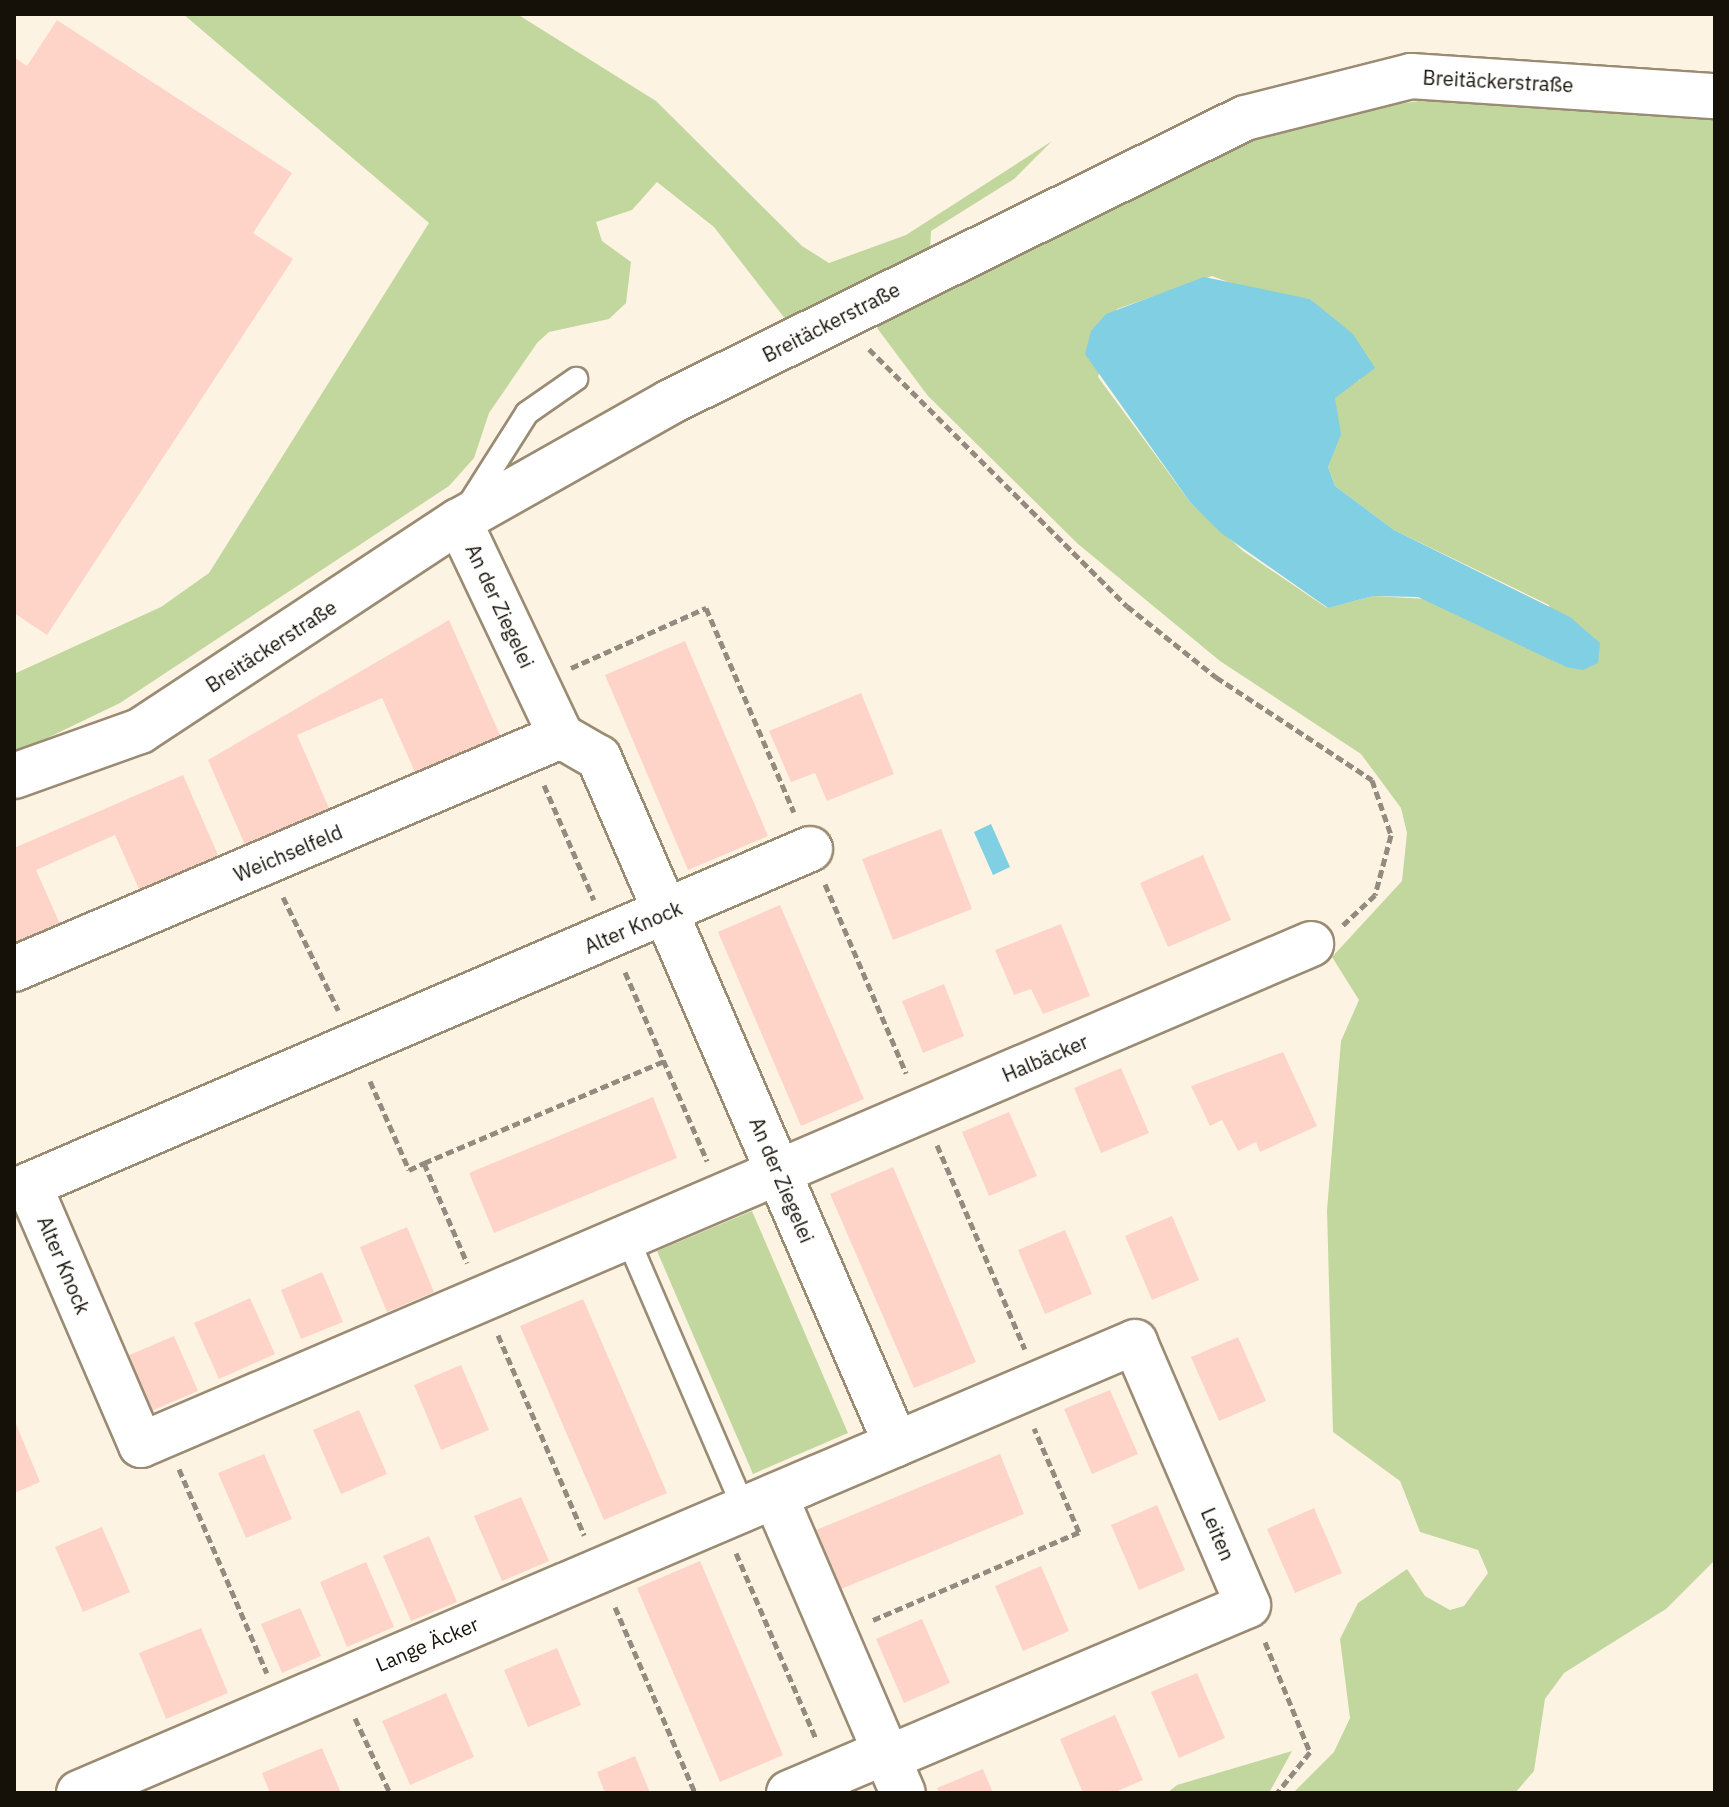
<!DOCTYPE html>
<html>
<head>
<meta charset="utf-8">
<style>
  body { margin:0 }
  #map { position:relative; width:1729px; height:1807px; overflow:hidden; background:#fdf3e3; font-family:"IBM Plex Sans",sans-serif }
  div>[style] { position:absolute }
  .green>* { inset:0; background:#c2d79e }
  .water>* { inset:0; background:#80cfe2 }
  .building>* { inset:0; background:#fed4c9 }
  .path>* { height:5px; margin-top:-2.5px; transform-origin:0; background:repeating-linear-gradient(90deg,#938b7f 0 8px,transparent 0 12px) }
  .roads { filter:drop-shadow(2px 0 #9a8b73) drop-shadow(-2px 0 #9a8b73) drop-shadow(0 2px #9a8b73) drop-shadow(0 -2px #9a8b73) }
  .lane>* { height:22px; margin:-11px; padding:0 11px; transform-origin:11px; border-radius:11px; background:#fff }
  .street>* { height:44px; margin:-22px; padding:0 22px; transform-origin:22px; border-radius:22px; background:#fff }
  span { translate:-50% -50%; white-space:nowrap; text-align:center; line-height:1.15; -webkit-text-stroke:7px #fff; paint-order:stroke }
  .street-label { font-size:20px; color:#161108 }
  .frame { position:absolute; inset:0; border:16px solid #161108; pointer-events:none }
</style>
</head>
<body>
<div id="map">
  <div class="green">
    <div style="clip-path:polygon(183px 14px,517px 14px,656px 101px,802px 246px,829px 263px,906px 235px,1052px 141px,1014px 179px,931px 231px,930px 251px,790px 325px,714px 227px,657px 182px,632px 210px,596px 222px,602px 241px,631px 262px,626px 303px,609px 319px,549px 332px,537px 343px,489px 413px,474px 458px,449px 486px,120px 703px,14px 754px,14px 674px,161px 607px,209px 573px,429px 223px)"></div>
    <div style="clip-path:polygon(evenodd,1458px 95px,1715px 112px,1715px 1560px,1666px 1609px,1564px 1673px,1545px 1699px,1534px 1771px,1515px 1793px,1293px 1793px,1334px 1752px,1350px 1718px,1340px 1639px,1358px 1603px,1407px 1569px,1425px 1596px,1450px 1610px,1464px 1606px,1488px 1573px,1478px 1550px,1420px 1532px,1400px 1481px,1333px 1432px,1327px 1210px,1341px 1041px,1359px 1000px,1332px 957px,1402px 881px,1407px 833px,1401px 808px,1361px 754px,1220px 661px,1078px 544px,928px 396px,877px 328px,920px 292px,1294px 120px,1458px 95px,1212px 276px,1255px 292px,1310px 299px,1340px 327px,1360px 380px,1340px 387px,1335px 398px,1328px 467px,1335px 486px,1394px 530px,1549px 605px,1566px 667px,1428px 599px,1373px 596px,1327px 608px,1243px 551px,1190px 502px,1098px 377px,1117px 309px,1212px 276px)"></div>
    <div style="clip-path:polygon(752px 1211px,848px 1433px,753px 1474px,657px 1251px)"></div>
    <div style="clip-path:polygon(1292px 1751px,1269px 1793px,1167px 1793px,1177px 1785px)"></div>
  </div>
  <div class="water">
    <div style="clip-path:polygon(1204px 277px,1310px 299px,1353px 334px,1375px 368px,1335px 398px,1341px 434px,1328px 467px,1335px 486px,1394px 530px,1570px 617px,1600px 643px,1598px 663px,1583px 670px,1566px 667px,1418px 597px,1373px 596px,1328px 608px,1221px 533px,1190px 502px,1085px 354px,1091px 331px,1106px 314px)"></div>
    <div style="clip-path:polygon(991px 824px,1010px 867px,993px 875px,974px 832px)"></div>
  </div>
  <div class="building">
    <div style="clip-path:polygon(57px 20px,292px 173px,253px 233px,293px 259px,47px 635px,14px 613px,14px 57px,27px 66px)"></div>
    <div style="clip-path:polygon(449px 620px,503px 742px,418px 779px,382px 698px,297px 735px,333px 817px,249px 854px,208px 760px)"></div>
    <div style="clip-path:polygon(685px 641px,768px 836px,688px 870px,605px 675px)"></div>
    <div style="clip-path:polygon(861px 693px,894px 774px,827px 801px,815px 773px,791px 782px,769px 731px)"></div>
    <div style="clip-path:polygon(183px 775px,222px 864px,143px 898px,115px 835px,36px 870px,64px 933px,14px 954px,14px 848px)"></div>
    <div style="clip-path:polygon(941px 829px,972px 909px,893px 940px,862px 859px)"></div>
    <div style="clip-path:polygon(1203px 855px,1231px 920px,1168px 947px,1140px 883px)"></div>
    <div style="clip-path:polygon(780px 905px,864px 1099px,801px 1126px,718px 932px)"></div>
    <div style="clip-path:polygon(1061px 924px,1090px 996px,1043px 1014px,1031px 989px,1014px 995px,995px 950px)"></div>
    <div style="clip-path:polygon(944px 984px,964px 1036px,923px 1053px,902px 1001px)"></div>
    <div style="clip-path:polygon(1283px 1052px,1317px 1126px,1260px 1152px,1256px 1142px,1238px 1151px,1222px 1120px,1210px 1126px,1191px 1086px)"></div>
    <div style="clip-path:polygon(1121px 1068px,1149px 1133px,1101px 1153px,1074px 1088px)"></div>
    <div style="clip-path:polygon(653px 1097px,677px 1158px,494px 1233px,469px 1173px)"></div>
    <div style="clip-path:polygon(1009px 1112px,1037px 1176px,989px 1196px,962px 1132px)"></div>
    <div style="clip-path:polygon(893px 1167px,976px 1362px,914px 1388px,830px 1194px)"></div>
    <div style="clip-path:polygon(1172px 1216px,1199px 1280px,1152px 1300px,1125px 1236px)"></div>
    <div style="clip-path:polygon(407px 1227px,434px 1292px,387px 1312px,360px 1247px)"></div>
    <div style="clip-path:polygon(1065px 1230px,1092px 1294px,1045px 1314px,1018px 1250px)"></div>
    <div style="clip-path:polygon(322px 1272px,343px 1322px,301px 1339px,281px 1290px)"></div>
    <div style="clip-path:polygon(250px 1298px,275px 1354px,219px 1379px,194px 1323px)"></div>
    <div style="clip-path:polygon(583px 1299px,667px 1493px,604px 1520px,520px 1326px)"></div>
    <div style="clip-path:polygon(174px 1336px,198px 1391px,151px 1411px,127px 1356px)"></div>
    <div style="clip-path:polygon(1238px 1337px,1266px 1401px,1219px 1421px,1191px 1357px)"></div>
    <div style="clip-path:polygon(461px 1365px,489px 1430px,441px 1450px,414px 1385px)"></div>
    <div style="clip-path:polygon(1110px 1390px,1138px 1454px,1092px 1474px,1064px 1409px)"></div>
    <div style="clip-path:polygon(359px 1410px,387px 1474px,341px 1494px,313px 1430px)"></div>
    <div style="clip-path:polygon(14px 1419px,40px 1482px,14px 1493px)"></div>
    <div style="clip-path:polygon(264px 1454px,292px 1519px,246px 1538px,218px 1473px)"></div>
    <div style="clip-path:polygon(1000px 1454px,1024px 1514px,841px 1589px,816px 1530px)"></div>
    <div style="clip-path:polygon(521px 1497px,549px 1561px,502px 1581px,474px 1516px)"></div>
    <div style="clip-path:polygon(1157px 1505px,1185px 1570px,1139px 1590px,1111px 1525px)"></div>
    <div style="clip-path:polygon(1314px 1508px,1342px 1573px,1295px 1593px,1267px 1529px)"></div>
    <div style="clip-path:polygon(102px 1527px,130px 1592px,83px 1612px,55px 1547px)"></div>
    <div style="clip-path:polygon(429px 1536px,457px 1602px,411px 1621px,383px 1556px)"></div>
    <div style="clip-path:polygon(700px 1561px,783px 1755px,720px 1782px,637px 1588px)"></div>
    <div style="clip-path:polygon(366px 1562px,394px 1627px,347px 1647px,320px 1582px)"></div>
    <div style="clip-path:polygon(1041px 1566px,1069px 1631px,1023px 1651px,995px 1586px)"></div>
    <div style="clip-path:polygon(300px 1608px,321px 1656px,282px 1673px,261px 1624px)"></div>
    <div style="clip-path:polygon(922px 1619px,950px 1683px,904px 1703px,876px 1639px)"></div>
    <div style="clip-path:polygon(201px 1628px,228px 1693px,166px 1719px,139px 1653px)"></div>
    <div style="clip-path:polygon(557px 1648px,581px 1705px,528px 1727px,504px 1670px)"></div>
    <div style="clip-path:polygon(1197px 1673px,1225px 1738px,1179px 1758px,1151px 1692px)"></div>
    <div style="clip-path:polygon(446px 1693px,474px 1757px,410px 1785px,382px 1721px)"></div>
    <div style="clip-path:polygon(1115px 1715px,1143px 1780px,1113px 1793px,1083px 1793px,1060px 1739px)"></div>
    <div style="clip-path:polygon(322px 1748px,341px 1793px,270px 1793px,262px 1773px)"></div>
    <div style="clip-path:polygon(635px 1756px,650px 1793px,605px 1793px,597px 1772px)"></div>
    <div style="clip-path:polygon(983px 1769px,993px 1793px,939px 1793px,937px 1788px)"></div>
  </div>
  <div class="path">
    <div style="left:869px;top:349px;width:364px;rotate:44.9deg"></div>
    <div style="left:1127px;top:606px;width:114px;rotate:38.6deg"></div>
    <div style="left:1216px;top:677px;width:187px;rotate:33.4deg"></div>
    <div style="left:1372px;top:780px;width:58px;rotate:70.9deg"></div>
    <div style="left:1391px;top:835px;width:62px;rotate:104.9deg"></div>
    <div style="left:1375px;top:895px;width:44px;rotate:136.8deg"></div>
    <div style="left:571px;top:668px;width:148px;rotate:-24deg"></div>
    <div style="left:706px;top:608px;width:222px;rotate:66.7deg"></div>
    <div style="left:544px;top:785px;width:125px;rotate:66.5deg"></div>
    <div style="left:825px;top:884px;width:206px;rotate:66.8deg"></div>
    <div style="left:283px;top:897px;width:126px;rotate:64deg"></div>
    <div style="left:625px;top:972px;width:206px;rotate:66.5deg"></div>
    <div style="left:370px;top:1081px;width:97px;rotate:66.3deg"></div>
    <div style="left:409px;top:1170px;width:17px;rotate:-25deg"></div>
    <div style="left:424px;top:1163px;width:109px;rotate:66.7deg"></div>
    <div style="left:937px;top:1145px;width:222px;rotate:66.7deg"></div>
    <div style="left:424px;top:1163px;width:261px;rotate:-23deg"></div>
    <div style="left:498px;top:1335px;width:218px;rotate:66.7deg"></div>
    <div style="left:179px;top:1469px;width:222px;rotate:66.7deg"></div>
    <div style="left:736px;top:1553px;width:202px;rotate:66.7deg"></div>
    <div style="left:615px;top:1607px;width:202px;rotate:66.7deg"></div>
    <div style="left:873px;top:1620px;width:224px;rotate:-23.1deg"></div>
    <div style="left:1079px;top:1532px;width:113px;rotate:-113.4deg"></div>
    <div style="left:1265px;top:1642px;width:119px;rotate:67.8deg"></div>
    <div style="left:1310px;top:1752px;width:53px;rotate:128.8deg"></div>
    <div style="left:355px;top:1718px;width:83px;rotate:65deg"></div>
  </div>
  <div class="roads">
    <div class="lane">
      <div style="left:468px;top:506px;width:110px;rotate:-57.6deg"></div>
      <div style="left:527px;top:413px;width:60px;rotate:-34.8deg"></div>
      <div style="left:627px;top:1237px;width:296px;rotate:66.7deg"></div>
    </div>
    <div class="street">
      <div style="left:14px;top:776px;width:134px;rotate:-19.7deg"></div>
      <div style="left:140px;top:731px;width:382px;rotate:-33.4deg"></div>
      <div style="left:459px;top:521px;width:242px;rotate:-29.4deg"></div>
      <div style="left:670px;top:402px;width:641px;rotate:-26.29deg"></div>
      <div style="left:1245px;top:118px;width:171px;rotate:-14.2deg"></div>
      <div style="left:1411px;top:76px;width:305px;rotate:3.8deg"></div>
      <div style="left:810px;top:849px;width:850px;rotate:156.72deg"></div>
      <div style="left:29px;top:1185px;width:283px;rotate:66.7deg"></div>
      <div style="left:141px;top:1445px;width:1273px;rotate:-23.18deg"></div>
      <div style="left:14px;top:969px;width:595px;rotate:-23.07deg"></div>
      <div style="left:775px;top:1496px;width:323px;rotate:66.7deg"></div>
      <div style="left:888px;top:1758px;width:391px;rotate:-23deg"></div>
      <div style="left:1248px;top:1605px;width:286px;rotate:-113.3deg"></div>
      <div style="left:1135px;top:1342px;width:260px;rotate:156.9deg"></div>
      <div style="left:79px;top:1793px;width:888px;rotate:-23.13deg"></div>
      <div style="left:896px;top:1444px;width:748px;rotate:-113.41deg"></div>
      <div style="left:599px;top:758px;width:44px;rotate:-149.9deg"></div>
      <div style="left:561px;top:736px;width:238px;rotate:-115.4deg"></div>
      <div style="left:789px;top:1793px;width:104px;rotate:-23.1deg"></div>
    </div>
  </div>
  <div class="street-label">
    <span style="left:1498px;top:81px;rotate:3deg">Breitäckerstraße</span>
    <span style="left:831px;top:322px;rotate:-27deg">Breitäckerstraße</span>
    <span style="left:500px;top:606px;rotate:65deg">An der Ziegelei</span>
    <span style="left:271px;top:646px;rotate:-33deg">Breitäckerstraße</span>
    <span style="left:288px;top:853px;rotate:-23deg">Weichselfeld</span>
    <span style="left:633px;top:927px;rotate:-23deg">Alter Knock</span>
    <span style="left:1045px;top:1058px;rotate:-23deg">Halbäcker</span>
    <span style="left:782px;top:1180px;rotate:67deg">An der Ziegelei</span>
    <span style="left:64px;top:1265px;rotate:67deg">Alter Knock</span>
    <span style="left:1218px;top:1534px;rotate:67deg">Leiten</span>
    <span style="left:427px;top:1644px;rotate:-23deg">Lange Äcker</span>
  </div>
  <div class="frame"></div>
</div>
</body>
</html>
